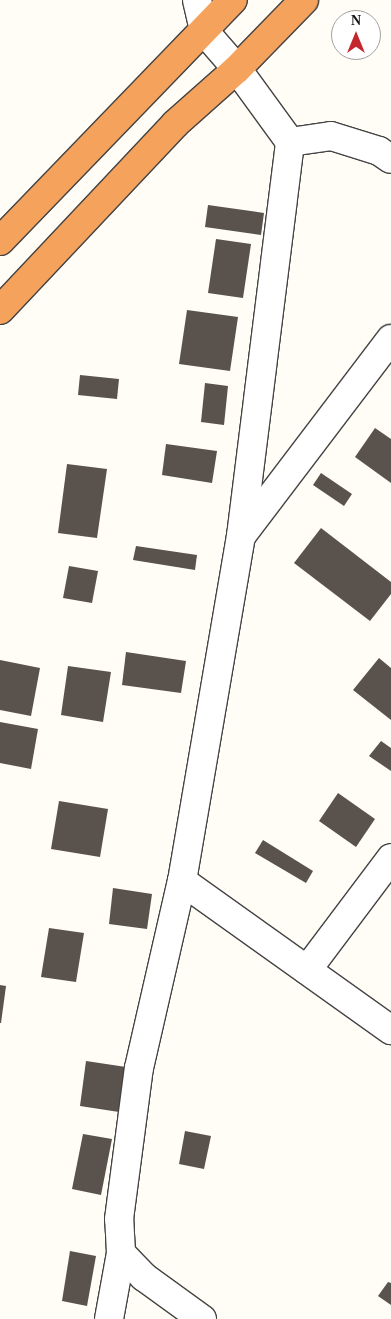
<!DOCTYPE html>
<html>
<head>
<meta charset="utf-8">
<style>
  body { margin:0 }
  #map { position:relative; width:391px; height:1319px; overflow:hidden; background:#fffdf5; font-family:Georgia,serif }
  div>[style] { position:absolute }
  .building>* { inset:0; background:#5a524d }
  .roads { filter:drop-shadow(1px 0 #444) drop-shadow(-1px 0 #444) drop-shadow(0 1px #444) drop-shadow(0 -1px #444) }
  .minor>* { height:28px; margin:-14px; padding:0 14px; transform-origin:14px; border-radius:14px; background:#fff }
  .highway>* { height:28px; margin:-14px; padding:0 14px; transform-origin:14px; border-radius:14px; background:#f5a25d }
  span { translate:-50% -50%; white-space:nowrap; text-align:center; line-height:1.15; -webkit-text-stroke:5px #fff; paint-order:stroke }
  .north { position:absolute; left:331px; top:10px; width:50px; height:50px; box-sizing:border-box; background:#fff; border:1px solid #a0a0a0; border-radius:50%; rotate:0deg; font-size:14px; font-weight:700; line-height:20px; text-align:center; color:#111 }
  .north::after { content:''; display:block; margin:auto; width:18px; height:22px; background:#c4262e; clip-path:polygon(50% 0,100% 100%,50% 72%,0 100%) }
</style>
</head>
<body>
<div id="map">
  <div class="building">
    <div style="clip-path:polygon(208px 205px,264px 213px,261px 235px,205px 227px)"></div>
    <div style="clip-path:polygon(216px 239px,251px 244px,243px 298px,208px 293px)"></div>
    <div style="clip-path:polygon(187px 310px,238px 317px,230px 371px,179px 364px)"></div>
    <div style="clip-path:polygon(80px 375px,119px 379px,117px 399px,78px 395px)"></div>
    <div style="clip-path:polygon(205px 383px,228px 386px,224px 425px,201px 422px)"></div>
    <div style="clip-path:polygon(375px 428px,391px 439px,391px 483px,355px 457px)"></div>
    <div style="clip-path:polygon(166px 444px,217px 451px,212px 483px,162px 475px)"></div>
    <div style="clip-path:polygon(67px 464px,107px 469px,97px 538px,58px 533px)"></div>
    <div style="clip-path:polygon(321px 473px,352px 494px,344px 506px,313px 485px)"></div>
    <div style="clip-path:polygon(321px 528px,391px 582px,391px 594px,370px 621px,294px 563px)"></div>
    <div style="clip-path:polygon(136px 546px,197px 555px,195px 570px,133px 560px)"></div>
    <div style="clip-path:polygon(69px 566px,98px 571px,92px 603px,63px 598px)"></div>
    <div style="clip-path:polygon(126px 652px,186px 661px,181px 693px,122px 685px)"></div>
    <div style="clip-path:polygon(379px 658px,391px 668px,391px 720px,353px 690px)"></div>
    <div style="clip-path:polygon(0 660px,40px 668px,31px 716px,0 710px)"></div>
    <div style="clip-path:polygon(68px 666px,111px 672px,103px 722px,61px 715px)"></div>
    <div style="clip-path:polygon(0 722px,38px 729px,31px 769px,0 763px)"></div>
    <div style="clip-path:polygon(381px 741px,391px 748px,391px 771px,369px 756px)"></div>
    <div style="clip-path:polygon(338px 793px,375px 819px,356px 847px,319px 821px)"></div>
    <div style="clip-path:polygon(59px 801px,108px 809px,100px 857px,51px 849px)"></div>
    <div style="clip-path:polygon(263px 840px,313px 871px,306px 883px,255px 853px)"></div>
    <div style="clip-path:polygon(113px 888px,152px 894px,147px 929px,109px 924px)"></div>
    <div style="clip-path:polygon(49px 928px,84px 933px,76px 982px,41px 977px)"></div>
    <div style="clip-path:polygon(0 985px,6px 986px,1px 1023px,0 1023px)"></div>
    <div style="clip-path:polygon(86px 1061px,126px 1067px,119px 1112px,80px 1106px)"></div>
    <div style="clip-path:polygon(185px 1131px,211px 1136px,204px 1169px,179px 1164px)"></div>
    <div style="clip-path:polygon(83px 1134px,112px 1139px,101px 1195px,72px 1189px)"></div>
    <div style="clip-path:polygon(70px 1251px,96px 1256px,87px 1306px,62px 1301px)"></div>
    <div style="clip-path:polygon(388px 1282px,391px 1283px,391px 1305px,378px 1296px)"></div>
  </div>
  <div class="roads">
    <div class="minor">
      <div style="left:197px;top:0;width:32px;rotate:77deg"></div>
      <div style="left:204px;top:31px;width:50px;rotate:49deg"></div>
      <div style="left:237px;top:69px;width:90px;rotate:54deg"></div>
      <div style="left:290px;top:142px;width:41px;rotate:-8.3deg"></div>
      <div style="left:331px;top:136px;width:50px;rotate:17.4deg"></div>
      <div style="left:379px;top:151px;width:14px;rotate:34deg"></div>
      <div style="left:242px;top:535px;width:246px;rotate:-52.8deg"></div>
      <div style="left:182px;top:881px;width:257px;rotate:35.5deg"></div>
      <div style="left:307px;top:970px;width:140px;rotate:-53.1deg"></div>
      <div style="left:109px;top:1319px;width:67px;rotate:-79.7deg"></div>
      <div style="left:202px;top:1319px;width:72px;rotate:-144.1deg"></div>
      <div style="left:144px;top:1277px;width:33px;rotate:-134deg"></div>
      <div style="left:121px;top:1253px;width:34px;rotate:-93deg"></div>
      <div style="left:119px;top:1219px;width:152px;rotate:-82.5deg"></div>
      <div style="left:139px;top:1068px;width:192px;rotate:-77.1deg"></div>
      <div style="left:182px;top:881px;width:350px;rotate:-80.3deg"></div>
      <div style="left:241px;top:536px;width:397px;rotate:-82.9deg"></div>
    </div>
    <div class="highway">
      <div style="left:0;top:241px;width:335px;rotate:-46deg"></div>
      <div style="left:0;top:310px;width:255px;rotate:-46.7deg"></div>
      <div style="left:175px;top:124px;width:83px;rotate:-41.6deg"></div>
      <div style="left:237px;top:69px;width:96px;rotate:-45.8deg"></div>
    </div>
  </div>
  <div class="north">N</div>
</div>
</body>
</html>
